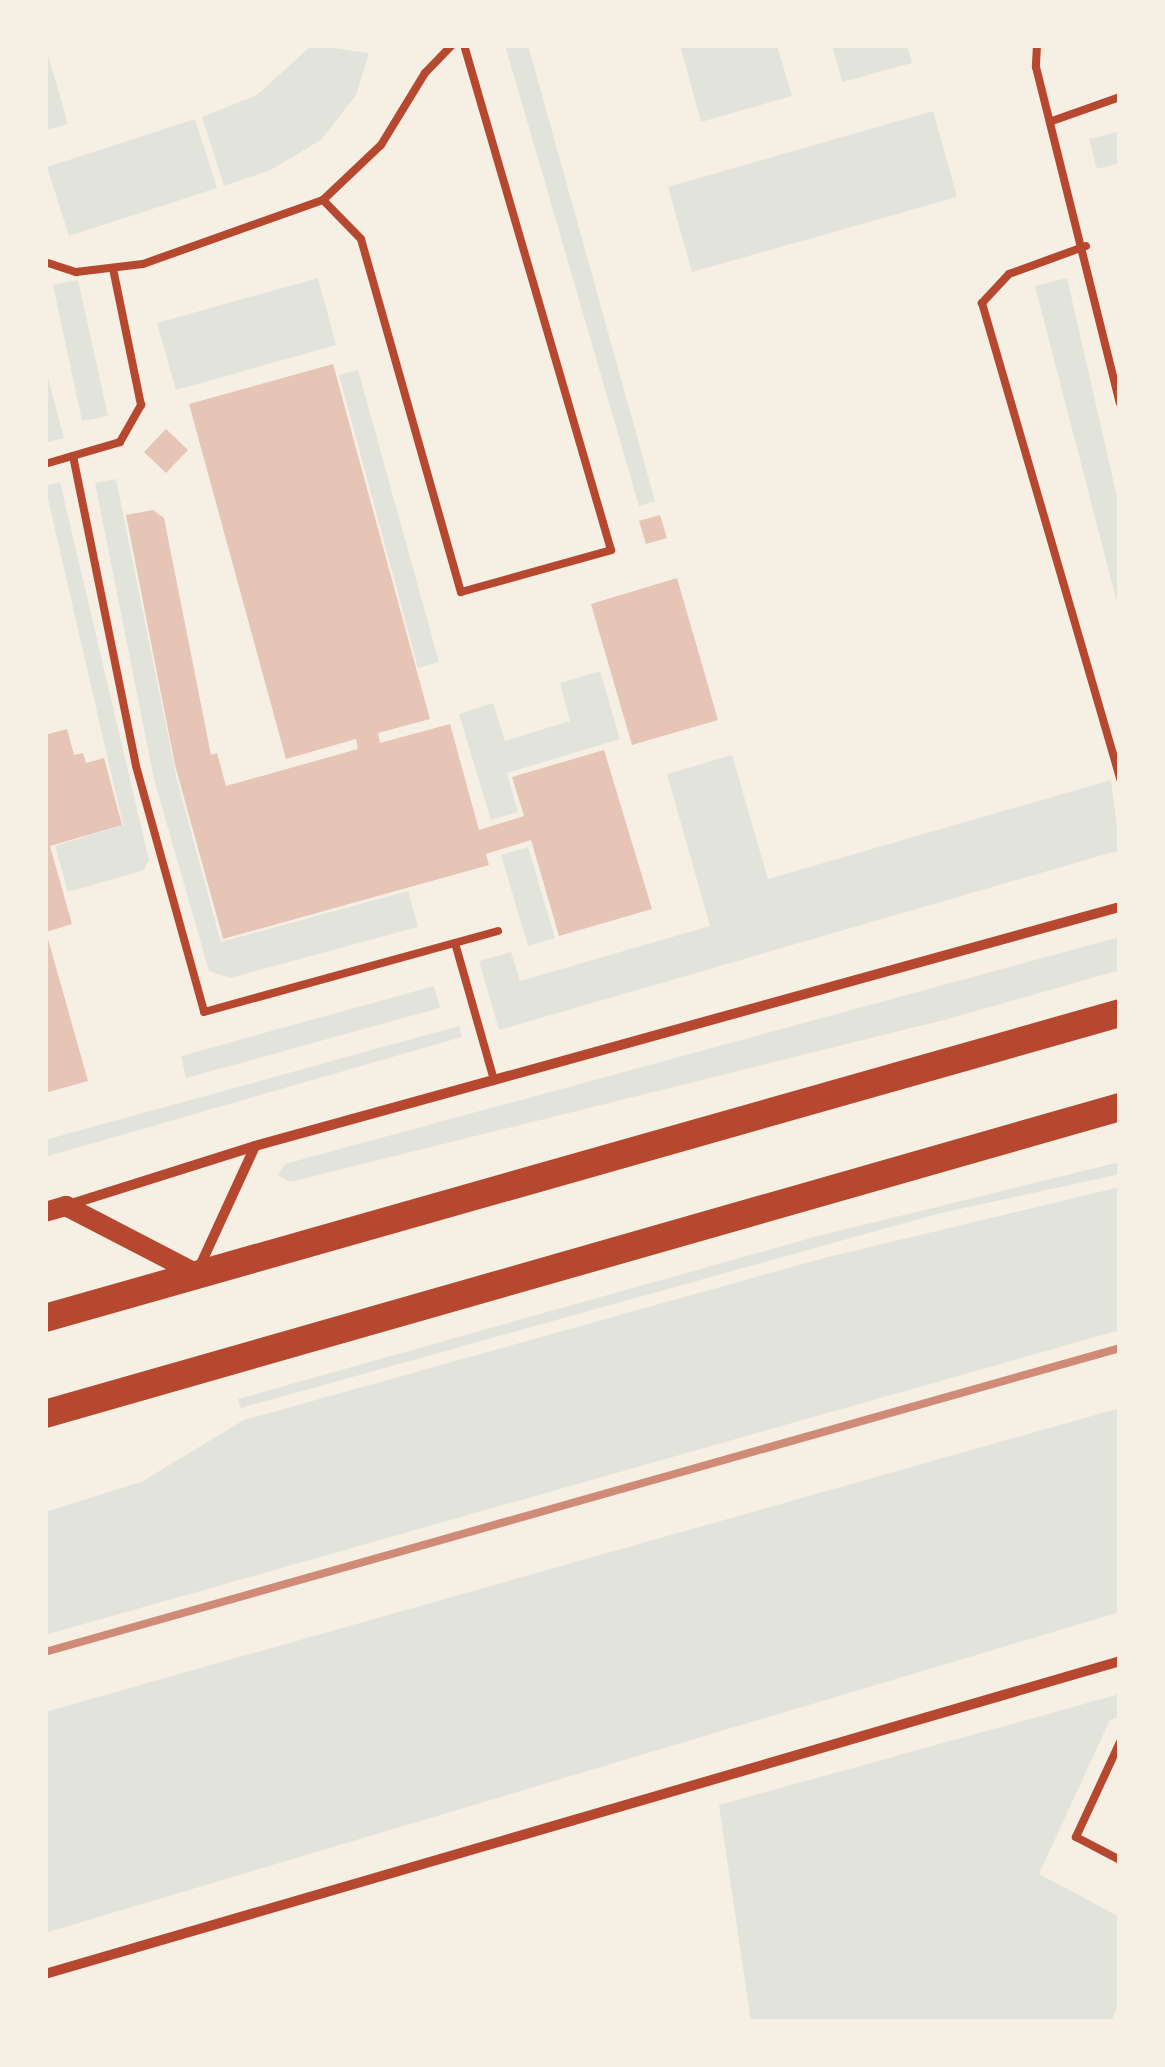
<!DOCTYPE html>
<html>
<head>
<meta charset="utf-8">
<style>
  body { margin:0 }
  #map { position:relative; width:1165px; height:2067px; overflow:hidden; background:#f6efe4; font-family:"DM Sans",sans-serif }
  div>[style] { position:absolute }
  .green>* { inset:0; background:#e2e4dc }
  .building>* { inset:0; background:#e6c5b7 }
  .service>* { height:8px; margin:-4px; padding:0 4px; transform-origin:4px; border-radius:4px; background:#b5482f }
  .minor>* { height:10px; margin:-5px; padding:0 5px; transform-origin:5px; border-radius:5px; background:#b5482f }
  .secondary>* { height:20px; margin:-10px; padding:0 10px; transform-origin:10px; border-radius:10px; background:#b5482f }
  .trunk>* { height:28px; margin:-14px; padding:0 14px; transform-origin:14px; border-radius:14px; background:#b5482f }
  .rail>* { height:8px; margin:-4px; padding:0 4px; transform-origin:4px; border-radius:4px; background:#cf8b77 }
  span { translate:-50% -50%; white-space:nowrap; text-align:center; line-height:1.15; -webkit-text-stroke:8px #f6efe4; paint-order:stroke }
  .frame { position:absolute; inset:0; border:48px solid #f6efe4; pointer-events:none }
</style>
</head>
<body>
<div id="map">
  <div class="green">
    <div style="clip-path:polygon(45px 45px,68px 124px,45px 130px)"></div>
    <div style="clip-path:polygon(312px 45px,369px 53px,356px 95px,321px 140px,271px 170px,224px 186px,202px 117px,257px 95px)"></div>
    <div style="clip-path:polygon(505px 45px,528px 45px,655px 501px,639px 506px)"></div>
    <div style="clip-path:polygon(680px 45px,777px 45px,792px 96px,701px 122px)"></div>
    <div style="clip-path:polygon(832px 45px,907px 45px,912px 63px,842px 82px)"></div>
    <div style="clip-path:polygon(933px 111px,957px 197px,692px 272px,668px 187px)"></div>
    <div style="clip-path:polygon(195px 119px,217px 188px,69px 236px,47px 167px)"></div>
    <div style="clip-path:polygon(1120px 131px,1120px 163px,1097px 169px,1089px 139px)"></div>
    <div style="clip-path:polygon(318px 278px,336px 345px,176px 390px,157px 323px)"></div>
    <div style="clip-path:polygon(1067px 278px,1120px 510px,1120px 614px,1035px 286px)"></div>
    <div style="clip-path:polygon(78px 280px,108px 416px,82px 421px,53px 285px)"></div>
    <div style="clip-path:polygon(45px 367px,64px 438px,45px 443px)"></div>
    <div style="clip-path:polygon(358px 370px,439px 662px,418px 668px,339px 375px)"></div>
    <div style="clip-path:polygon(116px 479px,177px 780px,221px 942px,408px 891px,418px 927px,230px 978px,209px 971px,154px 779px,95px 483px)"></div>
    <div style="clip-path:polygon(60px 482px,149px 860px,144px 870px,68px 892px,55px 846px,123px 825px,45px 486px)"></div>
    <div style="clip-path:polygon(600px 671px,620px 739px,507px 773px,518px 812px,491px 820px,459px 714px,493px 703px,505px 741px,570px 721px,560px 683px)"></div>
    <div style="clip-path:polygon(732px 755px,768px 879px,1111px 780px,1120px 850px,499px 1030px,479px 961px,511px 952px,520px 981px,710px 926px,667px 774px)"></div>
    <div style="clip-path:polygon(528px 847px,555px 938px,528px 946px,501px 855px)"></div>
    <div style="clip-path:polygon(1120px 937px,1120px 970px,948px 1019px,290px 1182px,278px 1175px,285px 1164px)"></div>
    <div style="clip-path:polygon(434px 986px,440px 1008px,186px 1078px,181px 1056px)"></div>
    <div style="clip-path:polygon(459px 1026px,462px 1037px,45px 1157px,45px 1140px)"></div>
    <div style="clip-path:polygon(1120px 1162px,1120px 1174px,937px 1214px,241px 1408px,238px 1399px,818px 1236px)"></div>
    <div style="clip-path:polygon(1120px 1187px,1120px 1330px,45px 1635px,45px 1512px,141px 1482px,244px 1420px,824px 1258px)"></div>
    <div style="clip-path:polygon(1120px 1408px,1120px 1612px,45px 1933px,45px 1712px)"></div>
    <div style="clip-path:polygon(1120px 1694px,1120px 1717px,1110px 1720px,1039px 1874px,1120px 1917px,1120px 2001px,1111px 2022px,751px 2022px,719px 1805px)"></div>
  </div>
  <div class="building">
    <div style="clip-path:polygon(333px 364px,430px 719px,378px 733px,380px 743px,450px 724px,479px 830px,524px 816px,512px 777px,604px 750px,652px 909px,559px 936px,531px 840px,486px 854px,489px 865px,223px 939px,175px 765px,126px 515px,153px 510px,164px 518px,211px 755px,217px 753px,226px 786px,358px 749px,356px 739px,286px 759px,189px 404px)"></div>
    <div style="clip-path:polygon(166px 429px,188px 450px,166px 473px,144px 452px)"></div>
    <div style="clip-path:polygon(660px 515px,667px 538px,646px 544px,639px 521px)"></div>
    <div style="clip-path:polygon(677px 578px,718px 720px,632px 745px,591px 604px)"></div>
    <div style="clip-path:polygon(67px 729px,74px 755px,83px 753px,86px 763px,104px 758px,122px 825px,50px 846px,72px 924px,46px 932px,88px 1081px,45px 1093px,45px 735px)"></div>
  </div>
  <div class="service">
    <div style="left:1037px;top:45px;width:22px;rotate:93deg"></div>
    <div style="left:1036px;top:67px;width:346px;rotate:76deg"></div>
    <div style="left:1052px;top:121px;width:72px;rotate:-19.4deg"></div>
    <div style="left:323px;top:200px;width:54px;rotate:45.7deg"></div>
    <div style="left:361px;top:239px;width:367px;rotate:74.2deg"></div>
    <div style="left:461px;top:592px;width:156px;rotate:-15.6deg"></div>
    <div style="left:611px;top:550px;width:526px;rotate:-106.23deg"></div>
    <div style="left:1086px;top:246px;width:82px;rotate:160deg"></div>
    <div style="left:1009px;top:274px;width:40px;rotate:133deg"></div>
    <div style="left:982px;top:303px;width:496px;rotate:73.8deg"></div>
    <div style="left:45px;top:262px;width:33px;rotate:18deg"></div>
    <div style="left:76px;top:272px;width:67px;rotate:-6.8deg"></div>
    <div style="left:143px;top:264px;width:191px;rotate:-19.6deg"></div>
    <div style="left:323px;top:200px;width:80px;rotate:-43.5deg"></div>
    <div style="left:381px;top:145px;width:84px;rotate:-58.6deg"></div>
    <div style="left:425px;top:73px;width:39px;rotate:-46deg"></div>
    <div style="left:73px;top:456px;width:316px;rotate:78.5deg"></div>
    <div style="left:136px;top:766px;width:255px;rotate:74.5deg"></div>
    <div style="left:204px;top:1012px;width:305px;rotate:-15.4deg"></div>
    <div style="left:45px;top:464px;width:78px;rotate:-16.3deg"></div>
    <div style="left:120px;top:442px;width:43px;rotate:-60.4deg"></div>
    <div style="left:141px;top:405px;width:140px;rotate:-101.6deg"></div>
    <div style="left:455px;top:943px;width:142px;rotate:74.1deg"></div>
    <div style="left:1120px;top:1742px;width:105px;rotate:114.9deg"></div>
    <div style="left:1076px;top:1837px;width:50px;rotate:27.6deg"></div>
  </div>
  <div class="minor">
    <div style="left:68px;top:1205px;width:196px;rotate:-17.5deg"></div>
    <div style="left:255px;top:1146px;width:897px;rotate:-15.45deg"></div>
    <div style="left:199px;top:1268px;width:134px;rotate:-65.3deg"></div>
    <div style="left:45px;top:1974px;width:1120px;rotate:-16.23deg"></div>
  </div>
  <div class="secondary">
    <div style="left:45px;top:1212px;width:22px;rotate:-16deg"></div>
    <div style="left:66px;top:1206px;width:148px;rotate:27.4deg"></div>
  </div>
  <div class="trunk">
    <div style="left:45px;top:1318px;width:1117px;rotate:-15.84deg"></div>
    <div style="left:45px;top:1414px;width:1118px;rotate:-15.94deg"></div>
  </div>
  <div class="rail">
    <div style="left:45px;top:1652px;width:1117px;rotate:-15.79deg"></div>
  </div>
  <div class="frame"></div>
</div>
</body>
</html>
